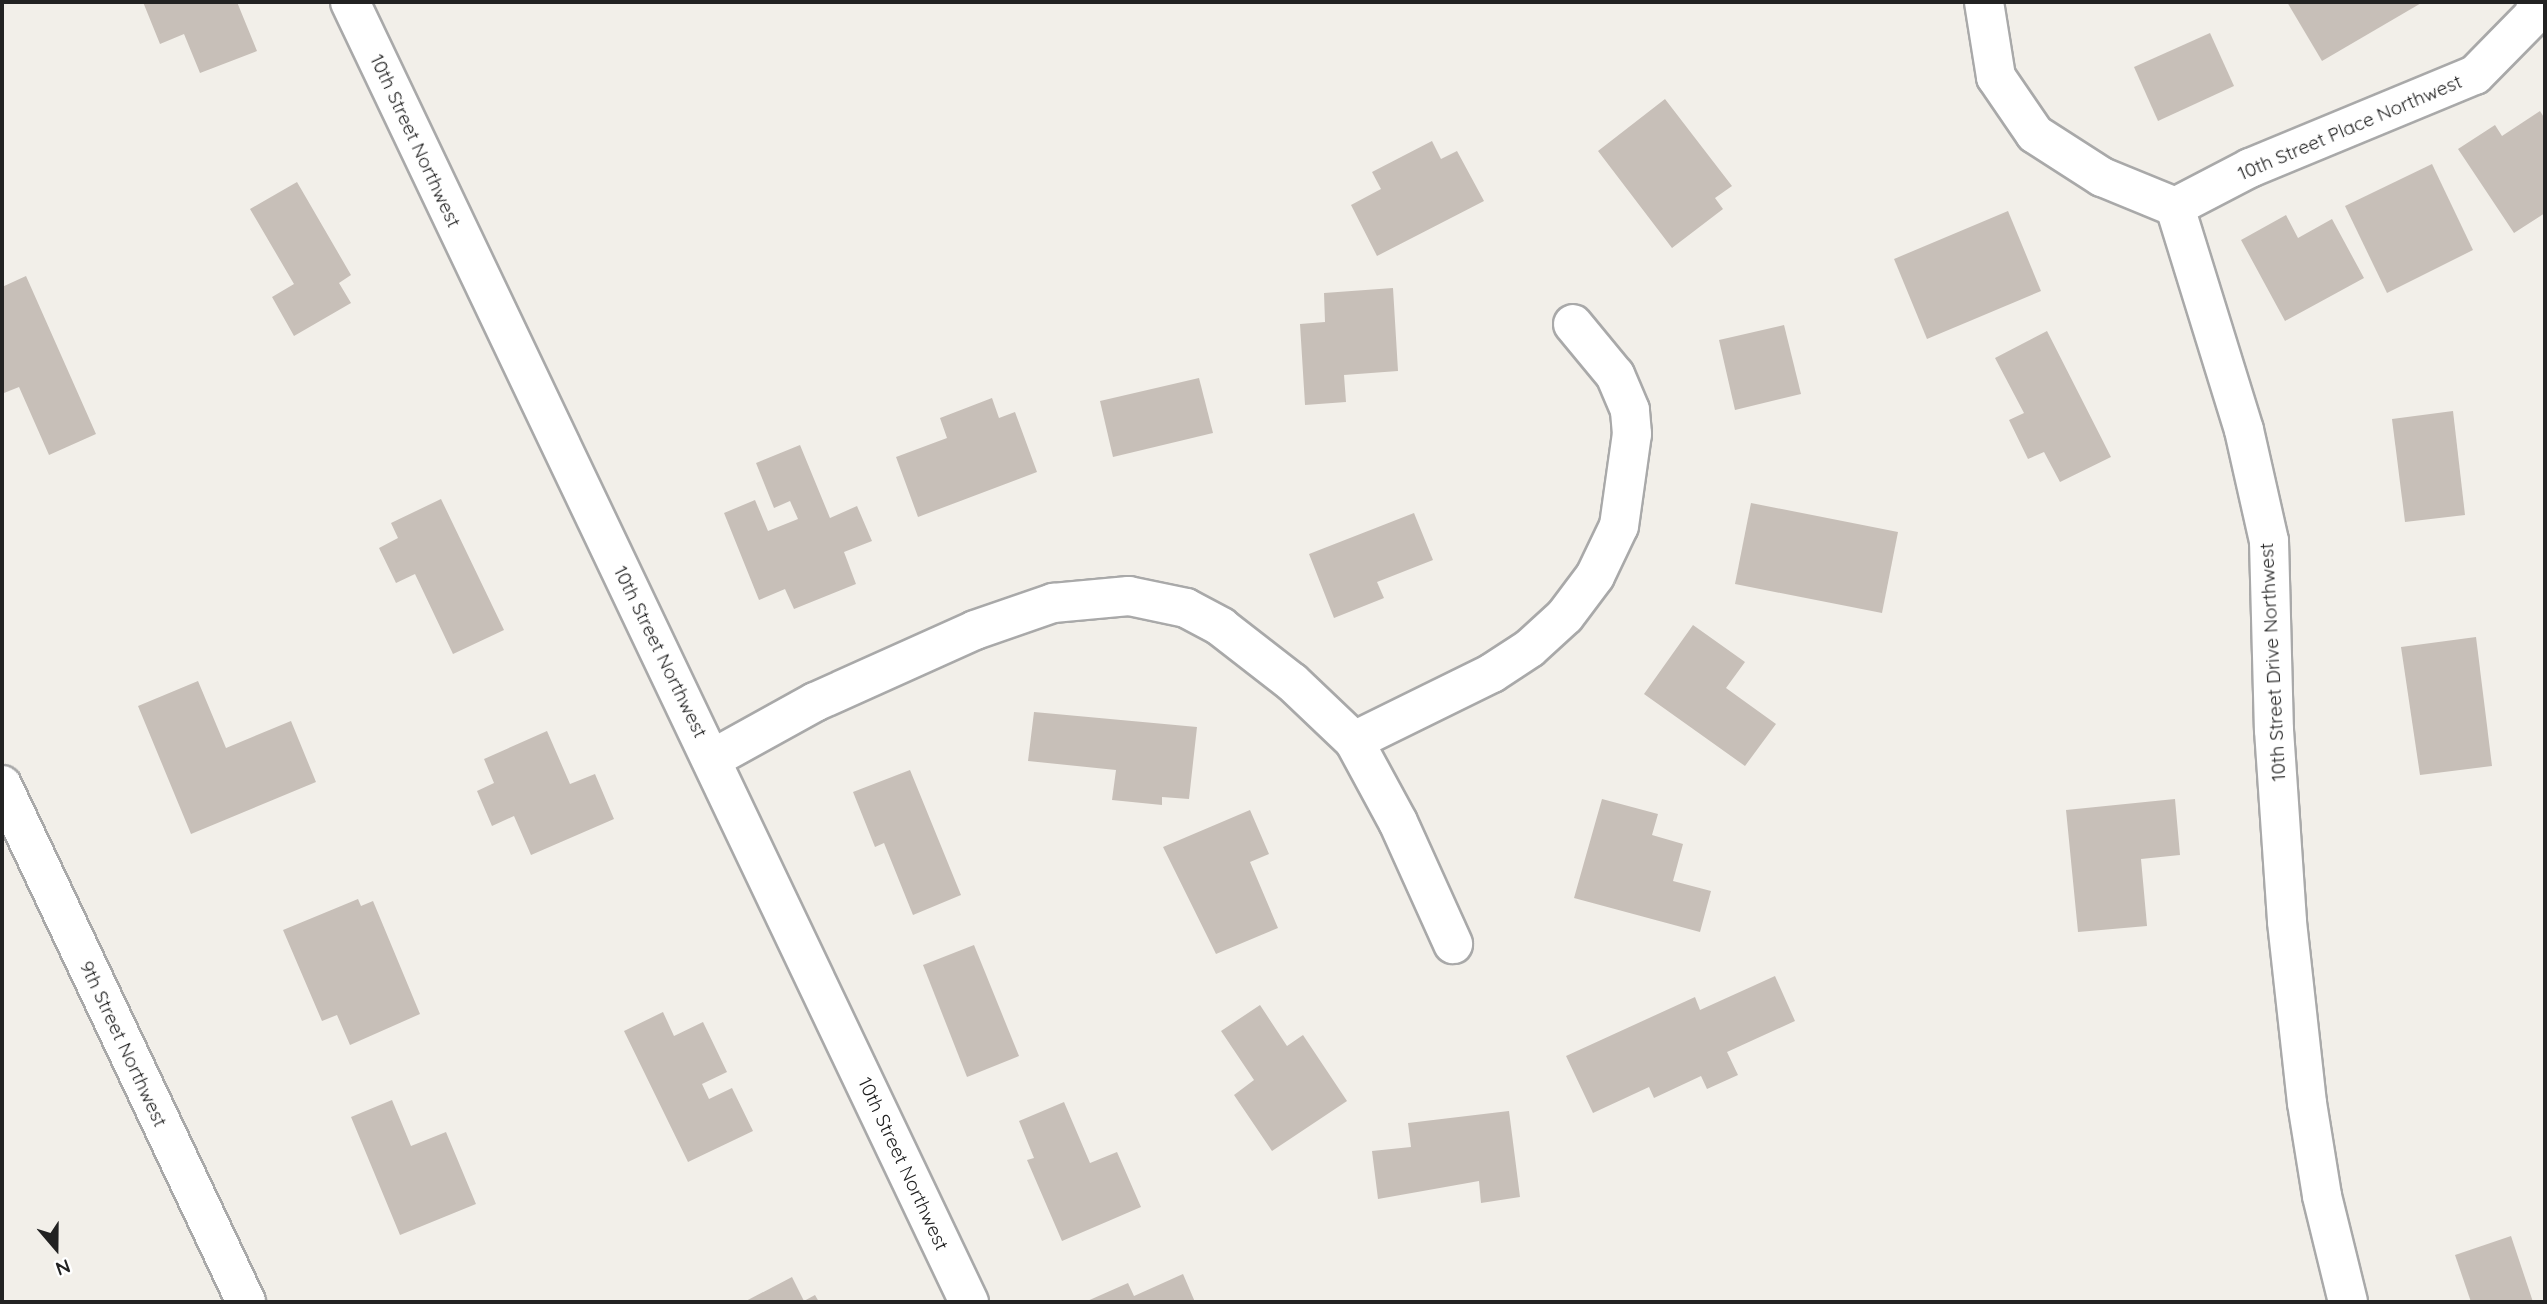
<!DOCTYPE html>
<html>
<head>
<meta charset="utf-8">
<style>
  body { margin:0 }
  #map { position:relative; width:2547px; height:1304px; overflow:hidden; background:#f2efe9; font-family:Quicksand,sans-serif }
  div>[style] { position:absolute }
  .building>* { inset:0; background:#c7bfb8 }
  .roads { filter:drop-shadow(2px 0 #a9a9a9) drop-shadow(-2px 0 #a9a9a9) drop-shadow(0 2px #a9a9a9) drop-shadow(0 -2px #a9a9a9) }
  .minor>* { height:38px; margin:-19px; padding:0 19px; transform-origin:19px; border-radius:19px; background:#fff }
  span { translate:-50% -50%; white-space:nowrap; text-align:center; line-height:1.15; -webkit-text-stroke:5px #fff; paint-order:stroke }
  .street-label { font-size:19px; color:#222 }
  .frame { position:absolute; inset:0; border:4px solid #222; pointer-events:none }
  .north { position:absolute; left:21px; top:1213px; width:70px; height:70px; -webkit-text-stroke:5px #fff; paint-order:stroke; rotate:160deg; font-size:19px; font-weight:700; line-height:28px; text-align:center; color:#222 }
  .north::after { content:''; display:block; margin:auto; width:24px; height:32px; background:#222; clip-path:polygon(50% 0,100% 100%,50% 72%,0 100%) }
</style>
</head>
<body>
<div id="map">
  <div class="building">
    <div style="clip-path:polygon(143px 2px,237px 2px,257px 51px,200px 73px,184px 34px,160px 44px)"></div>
    <div style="clip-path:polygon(2287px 2px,2423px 2px,2322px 61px)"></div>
    <div style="clip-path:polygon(2210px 33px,2234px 86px,2158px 121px,2134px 67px)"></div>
    <div style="clip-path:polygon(1665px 99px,1732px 186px,1715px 198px,1723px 209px,1672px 248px,1598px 151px)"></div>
    <div style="clip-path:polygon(2540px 111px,2545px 119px,2545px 213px,2514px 233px,2458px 149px,2495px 125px,2502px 136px)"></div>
    <div style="clip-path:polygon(1432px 141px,1441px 159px,1457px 151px,1484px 201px,1377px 256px,1351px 205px,1381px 189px,1372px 172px)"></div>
    <div style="clip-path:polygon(2432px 164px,2473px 250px,2387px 293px,2345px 206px)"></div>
    <div style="clip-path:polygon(297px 182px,351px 275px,339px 283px,351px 303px,294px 336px,272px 297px,294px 284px,250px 209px)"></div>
    <div style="clip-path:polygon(2008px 211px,2041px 291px,1927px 339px,1894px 259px)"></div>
    <div style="clip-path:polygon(2286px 215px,2298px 238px,2332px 219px,2364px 278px,2285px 321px,2241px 240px)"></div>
    <div style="clip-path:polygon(26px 276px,96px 434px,49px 455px,19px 387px,4px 393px,2px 387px,2px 287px)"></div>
    <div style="clip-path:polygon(1393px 288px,1398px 371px,1344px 375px,1346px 402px,1305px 405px,1300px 324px,1325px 322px,1324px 293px)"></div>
    <div style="clip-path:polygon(1784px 325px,1801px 394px,1735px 410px,1719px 340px)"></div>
    <div style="clip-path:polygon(2047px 331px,2111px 457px,2060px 482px,2044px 452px,2028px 459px,2009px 420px,2024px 413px,1995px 358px)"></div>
    <div style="clip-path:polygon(1199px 378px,1213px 433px,1113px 457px,1100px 401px)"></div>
    <div style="clip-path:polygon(992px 398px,999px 418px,1015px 412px,1037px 472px,918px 517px,896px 457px,947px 438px,940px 418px)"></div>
    <div style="clip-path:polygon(2453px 411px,2465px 515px,2405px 522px,2392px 419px)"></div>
    <div style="clip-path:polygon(800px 445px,830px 518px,857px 506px,872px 541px,844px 552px,856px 584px,794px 609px,785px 589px,759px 600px,724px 513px,755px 500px,768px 531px,798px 519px,790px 501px,774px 508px,756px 463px)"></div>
    <div style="clip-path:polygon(441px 499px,504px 630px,453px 654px,415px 574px,396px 583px,379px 548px,398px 538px,391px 523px)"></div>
    <div style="clip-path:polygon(1751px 503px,1898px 532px,1882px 613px,1735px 584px)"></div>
    <div style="clip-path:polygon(1414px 513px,1433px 560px,1377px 582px,1384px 598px,1334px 618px,1309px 554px)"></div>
    <div style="clip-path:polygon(1693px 625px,1745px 662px,1726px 688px,1776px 724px,1745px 766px,1644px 694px)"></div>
    <div style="clip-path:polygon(2476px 637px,2492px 766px,2420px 775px,2401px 647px)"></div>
    <div style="clip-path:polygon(198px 681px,226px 748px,291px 721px,316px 782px,191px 834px,138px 706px)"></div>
    <div style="clip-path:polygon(1034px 712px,1197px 727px,1189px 799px,1162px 797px,1162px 805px,1112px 800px,1116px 770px,1028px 761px)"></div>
    <div style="clip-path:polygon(547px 731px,570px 784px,595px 774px,614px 819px,531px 855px,514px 816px,492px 826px,477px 791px,494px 783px,484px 759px)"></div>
    <div style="clip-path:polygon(910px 770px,961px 895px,913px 915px,884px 843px,875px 847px,853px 792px)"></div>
    <div style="clip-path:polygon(1602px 799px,1658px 814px,1652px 835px,1683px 844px,1673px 881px,1711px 891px,1700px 932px,1574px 898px)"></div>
    <div style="clip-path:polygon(2175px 799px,2180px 855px,2141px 859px,2147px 926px,2078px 932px,2066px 810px)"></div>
    <div style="clip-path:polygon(1250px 810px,1269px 854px,1250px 862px,1278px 928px,1216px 954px,1163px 847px)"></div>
    <div style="clip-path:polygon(358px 899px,361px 906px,373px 901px,420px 1014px,350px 1045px,337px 1015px,322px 1021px,283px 930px)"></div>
    <div style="clip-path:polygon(974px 945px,1019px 1056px,967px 1077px,923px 965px)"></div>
    <div style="clip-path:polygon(1775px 976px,1795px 1021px,1727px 1052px,1738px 1075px,1707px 1089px,1701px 1076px,1654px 1098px,1649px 1087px,1593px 1113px,1566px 1056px,1695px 997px,1700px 1010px)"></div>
    <div style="clip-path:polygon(1260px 1005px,1287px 1046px,1303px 1035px,1347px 1101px,1272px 1151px,1234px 1095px,1254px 1080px,1221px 1031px)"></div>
    <div style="clip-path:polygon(663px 1012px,674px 1036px,703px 1022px,727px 1072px,702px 1084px,709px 1099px,732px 1088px,753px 1131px,688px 1162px,624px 1031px)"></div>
    <div style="clip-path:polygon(392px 1100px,411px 1146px,446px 1132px,476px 1204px,400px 1235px,351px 1117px)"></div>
    <div style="clip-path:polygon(1064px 1102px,1090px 1163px,1117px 1152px,1141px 1207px,1062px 1241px,1027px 1160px,1034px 1158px,1019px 1121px)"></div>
    <div style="clip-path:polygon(1509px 1111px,1520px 1197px,1481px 1203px,1479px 1181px,1378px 1199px,1372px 1151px,1411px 1147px,1408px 1123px)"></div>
    <div style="clip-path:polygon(2511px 1236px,2533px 1302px,2471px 1302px,2455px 1255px)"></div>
    <div style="clip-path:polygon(1183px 1274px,1195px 1302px,1085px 1302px,1128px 1283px,1134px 1296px)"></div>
    <div style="clip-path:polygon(792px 1277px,804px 1301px,815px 1295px,819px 1302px,744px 1302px)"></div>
  </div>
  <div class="roads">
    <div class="minor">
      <div style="left:350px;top:2px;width:1440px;rotate:64.54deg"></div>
      <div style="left:1984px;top:2px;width:76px;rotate:80.9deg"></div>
      <div style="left:1996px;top:77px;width:69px;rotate:55.6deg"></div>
      <div style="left:2035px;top:134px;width:80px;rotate:32.7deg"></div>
      <div style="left:2102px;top:177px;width:79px;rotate:22.3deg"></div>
      <div style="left:2175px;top:207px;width:233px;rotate:72.8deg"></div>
      <div style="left:2244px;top:430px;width:114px;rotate:77.3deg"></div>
      <div style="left:2269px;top:541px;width:189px;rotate:88.5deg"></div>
      <div style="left:2274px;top:730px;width:192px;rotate:86.1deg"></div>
      <div style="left:2287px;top:922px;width:182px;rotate:83.7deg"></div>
      <div style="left:2307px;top:1103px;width:94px;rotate:80.8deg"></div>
      <div style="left:2322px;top:1196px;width:109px;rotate:76.2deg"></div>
      <div style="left:2175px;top:207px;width:85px;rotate:-27.5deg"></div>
      <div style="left:2250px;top:168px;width:243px;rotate:-22.5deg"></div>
      <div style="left:2475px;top:75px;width:86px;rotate:-45.5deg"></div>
      <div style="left:2535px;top:14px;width:12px;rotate:-85deg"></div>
      <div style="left:1354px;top:741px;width:154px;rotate:-26.2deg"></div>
      <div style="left:1492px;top:673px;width:45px;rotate:-33.3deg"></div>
      <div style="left:1530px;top:648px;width:47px;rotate:-42.4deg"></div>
      <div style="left:1565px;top:616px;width:50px;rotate:-53.1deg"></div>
      <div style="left:1595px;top:576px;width:55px;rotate:-64.4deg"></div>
      <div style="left:1619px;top:526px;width:93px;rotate:-82deg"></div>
      <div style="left:1632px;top:434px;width:24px;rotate:-95deg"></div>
      <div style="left:1630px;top:410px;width:38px;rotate:-113deg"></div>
      <div style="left:1615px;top:375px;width:66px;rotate:-129.5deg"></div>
      <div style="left:712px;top:759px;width:118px;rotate:-29deg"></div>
      <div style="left:815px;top:702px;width:175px;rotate:-24.2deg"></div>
      <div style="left:975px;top:630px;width:83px;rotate:-19.1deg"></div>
      <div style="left:1053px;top:603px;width:76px;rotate:-5.3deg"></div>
      <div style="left:1129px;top:596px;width:58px;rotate:11.9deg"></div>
      <div style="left:1186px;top:608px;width:40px;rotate:28deg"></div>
      <div style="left:1221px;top:627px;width:90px;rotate:37.8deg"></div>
      <div style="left:1292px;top:682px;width:86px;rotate:43.6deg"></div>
      <div style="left:1354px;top:741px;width:92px;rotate:61.5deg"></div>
      <div style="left:1398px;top:822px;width:134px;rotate:65.7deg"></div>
      <div style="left:2px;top:785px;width:572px;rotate:64.73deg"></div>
    </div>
  </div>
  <div class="street-label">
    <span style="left:2350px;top:128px;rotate:-23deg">10th Street Place Northwest</span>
    <span style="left:415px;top:141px;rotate:65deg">10th Street Northwest</span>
    <span style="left:660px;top:652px;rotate:64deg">10th Street Northwest</span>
    <span style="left:2273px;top:662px;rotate:-93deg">10th Street Drive Northwest</span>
    <span style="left:123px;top:1044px;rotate:65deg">9th Street Northwest</span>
    <span style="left:903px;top:1164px;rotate:65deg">10th Street Northwest</span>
  </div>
  <div class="frame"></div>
  <div class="north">N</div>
</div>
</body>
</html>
